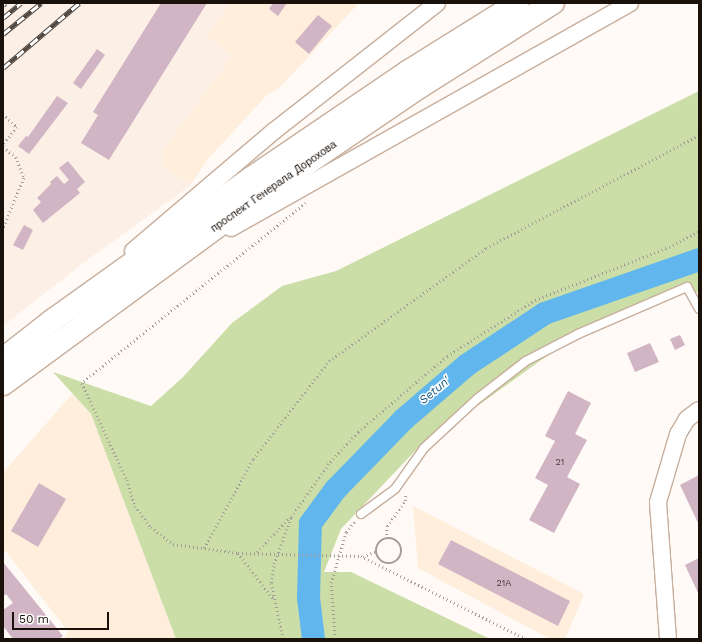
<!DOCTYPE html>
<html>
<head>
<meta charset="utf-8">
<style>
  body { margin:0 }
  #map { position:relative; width:702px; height:642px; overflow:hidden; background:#fffaf6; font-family:"Work Sans",sans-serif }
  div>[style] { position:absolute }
  .built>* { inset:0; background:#fcefe5 }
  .industrial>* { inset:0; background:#feeedb }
  .green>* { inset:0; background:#cbdea7 }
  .river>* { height:23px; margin:-11.5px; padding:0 11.5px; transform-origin:11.5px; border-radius:11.5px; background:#61b7ed }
  .building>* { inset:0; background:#d1b5c4 }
  .path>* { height:2.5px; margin-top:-1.25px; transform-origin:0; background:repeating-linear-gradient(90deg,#a39d98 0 1px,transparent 0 4px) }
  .path>.ring { margin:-1.25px; padding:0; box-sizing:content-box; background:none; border:2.5px solid #a39d98; border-radius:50% }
  .roads { filter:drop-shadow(1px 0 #c7ae9c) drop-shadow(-1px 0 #c7ae9c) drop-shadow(0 1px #c7ae9c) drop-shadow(0 -1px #c7ae9c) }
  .service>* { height:8px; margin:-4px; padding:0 4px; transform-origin:4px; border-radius:4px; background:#fff }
  .minor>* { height:16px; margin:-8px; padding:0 8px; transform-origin:8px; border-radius:8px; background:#fff }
  .secondary>* { height:22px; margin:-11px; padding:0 11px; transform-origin:11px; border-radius:11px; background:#fff }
  .rail>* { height:4.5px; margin-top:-2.25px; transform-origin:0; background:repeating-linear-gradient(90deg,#fff 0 9px,#4e4640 0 18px); box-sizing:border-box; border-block:1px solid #4e4640 }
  span { translate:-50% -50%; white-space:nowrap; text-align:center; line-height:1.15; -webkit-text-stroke:3px #fff; paint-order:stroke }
  .number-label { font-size:9px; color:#473a38 }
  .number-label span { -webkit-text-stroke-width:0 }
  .street-label { font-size:11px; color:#19110a }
  .water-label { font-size:12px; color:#17587c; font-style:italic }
  .frame { position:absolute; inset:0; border:4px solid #19110a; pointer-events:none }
  .scale { position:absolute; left:12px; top:612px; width:97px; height:18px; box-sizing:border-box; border:2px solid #19110a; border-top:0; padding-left:5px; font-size:12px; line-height:14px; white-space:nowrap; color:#19110a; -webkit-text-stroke:3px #fff; paint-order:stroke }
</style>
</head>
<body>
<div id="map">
  <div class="built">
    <div style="clip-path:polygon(3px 3px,230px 3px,206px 36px,232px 56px,162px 151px,162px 167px,191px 185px,86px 261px,3px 326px)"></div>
  </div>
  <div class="industrial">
    <div style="clip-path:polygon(230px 3px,359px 3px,280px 87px,266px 96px,207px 160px,191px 185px,162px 167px,162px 151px,232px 56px,206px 36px)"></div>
    <div style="clip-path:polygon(72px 394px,91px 414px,176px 639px,65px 639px,68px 631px,3px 548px,3px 473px)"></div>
    <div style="clip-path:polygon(413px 506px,584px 594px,565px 639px,550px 639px,418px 568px)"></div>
  </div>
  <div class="green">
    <div style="clip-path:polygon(699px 91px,699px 292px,679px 293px,576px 335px,415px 451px,341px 529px,324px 572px,351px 572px,490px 639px,176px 639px,91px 414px,53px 372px,151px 406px,183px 377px,232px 323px,282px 286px,336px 271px)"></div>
  </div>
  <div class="river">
    <div style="left:313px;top:639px;width:42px;rotate:-96.8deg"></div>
    <div style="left:308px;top:597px;width:74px;rotate:-88.5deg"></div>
    <div style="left:310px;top:523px;width:42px;rotate:-53.7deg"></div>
    <div style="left:335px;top:489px;width:98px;rotate:-45.8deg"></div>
    <div style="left:403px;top:419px;width:84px;rotate:-40.7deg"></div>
    <div style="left:467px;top:364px;width:92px;rotate:-33.5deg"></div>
    <div style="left:544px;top:313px;width:164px;rotate:-19.2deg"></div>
  </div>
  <div class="building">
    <div style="clip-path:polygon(161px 3px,207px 3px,109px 160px,81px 143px,98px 115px,93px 112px)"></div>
    <div style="clip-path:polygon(273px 3px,287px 3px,278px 16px,269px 9px)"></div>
    <div style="clip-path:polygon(318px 15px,332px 26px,309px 54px,295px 42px)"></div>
    <div style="clip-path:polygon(97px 49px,105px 55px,81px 89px,73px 83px)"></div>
    <div style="clip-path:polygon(57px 96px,68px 103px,29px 154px,18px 146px,26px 136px,28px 137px)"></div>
    <div style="clip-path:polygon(68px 161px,85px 182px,77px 189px,80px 193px,43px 223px,33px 210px,41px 202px,37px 198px,51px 184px,50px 182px,57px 176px,64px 184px,69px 180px,59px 168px)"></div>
    <div style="clip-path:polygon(24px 225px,33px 230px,23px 250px,13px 245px)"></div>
    <div style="clip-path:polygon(680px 335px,685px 345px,675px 350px,670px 339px)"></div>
    <div style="clip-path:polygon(650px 343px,659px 362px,635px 372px,627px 353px)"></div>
    <div style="clip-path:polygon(568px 391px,591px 403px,575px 434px,587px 440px,567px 477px,580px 484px,554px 533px,529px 520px,548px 485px,535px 478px,555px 441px,545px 436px)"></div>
    <div style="clip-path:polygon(699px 475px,699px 525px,680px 485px)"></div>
    <div style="clip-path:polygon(39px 483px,66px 499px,38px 547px,11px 531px)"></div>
    <div style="clip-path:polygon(451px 540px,570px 601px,558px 626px,438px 564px)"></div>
    <div style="clip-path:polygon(699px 558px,699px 595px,685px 565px)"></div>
    <div style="clip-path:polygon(3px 562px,63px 636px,59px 639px,13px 639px,3px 626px,3px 610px,13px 603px,6px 594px,3px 596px)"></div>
  </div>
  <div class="path">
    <div style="left:3px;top:114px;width:19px;rotate:43deg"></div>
    <div style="left:17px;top:127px;width:23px;rotate:128deg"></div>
    <div style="left:3px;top:147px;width:16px;rotate:38deg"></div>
    <div style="left:16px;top:157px;width:22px;rotate:69deg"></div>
    <div style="left:24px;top:178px;width:55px;rotate:112.4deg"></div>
    <div style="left:306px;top:203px;width:287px;rotate:141.2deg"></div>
    <div style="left:82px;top:383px;width:107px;rotate:65.1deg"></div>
    <div style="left:127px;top:480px;width:27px;rotate:73deg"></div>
    <div style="left:135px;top:506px;width:26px;rotate:53deg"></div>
    <div style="left:151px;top:527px;width:28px;rotate:38deg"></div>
    <div style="left:173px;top:544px;width:66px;rotate:7.9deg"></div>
    <div style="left:238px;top:553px;width:123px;rotate:1.4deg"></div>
    <div style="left:361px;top:556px;width:185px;rotate:26.7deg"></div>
    <div class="ring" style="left:376px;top:538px;width:23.5px;height:23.5px"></div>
    <div style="left:386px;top:539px;width:13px;rotate:-86deg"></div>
    <div style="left:387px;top:526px;width:31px;rotate:-54deg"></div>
    <div style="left:405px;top:501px;width:8px;rotate:-83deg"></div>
    <div style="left:204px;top:548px;width:102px;rotate:-61.2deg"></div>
    <div style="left:253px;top:459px;width:124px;rotate:-52.2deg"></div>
    <div style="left:329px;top:361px;width:193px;rotate:-35.7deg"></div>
    <div style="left:486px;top:248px;width:241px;rotate:-27.9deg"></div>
    <div style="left:257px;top:552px;width:47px;rotate:-46.7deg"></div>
    <div style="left:238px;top:553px;width:59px;rotate:52.5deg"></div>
    <div style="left:363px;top:557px;width:14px;rotate:-25deg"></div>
    <div style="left:283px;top:639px;width:57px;rotate:-102.1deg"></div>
    <div style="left:271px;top:583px;width:19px;rotate:-81deg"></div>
    <div style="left:274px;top:564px;width:50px;rotate:-70.1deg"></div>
    <div style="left:291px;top:517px;width:67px;rotate:-54.7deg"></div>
    <div style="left:330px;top:462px;width:41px;rotate:-47deg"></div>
    <div style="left:358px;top:432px;width:117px;rotate:-40.5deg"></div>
    <div style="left:447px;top:356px;width:104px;rotate:-32.5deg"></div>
    <div style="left:535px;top:300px;width:144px;rotate:-21.6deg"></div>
    <div style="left:669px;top:247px;width:34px;rotate:-28deg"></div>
    <div style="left:335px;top:639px;width:56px;rotate:-94.1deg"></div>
    <div style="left:331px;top:583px;width:53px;rotate:-73.6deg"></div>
    <div style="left:346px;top:532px;width:14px;rotate:-51deg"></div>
  </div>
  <div class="roads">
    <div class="service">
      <div style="left:361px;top:514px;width:42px;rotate:-36.3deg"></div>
      <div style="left:395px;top:489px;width:50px;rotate:-54.7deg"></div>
      <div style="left:424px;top:448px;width:72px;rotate:-42.8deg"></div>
      <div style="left:477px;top:399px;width:62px;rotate:-37.8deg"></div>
      <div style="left:526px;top:361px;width:59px;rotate:-27.4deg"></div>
      <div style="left:578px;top:334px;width:119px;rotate:-23.3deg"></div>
      <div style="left:687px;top:287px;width:25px;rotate:61deg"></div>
    </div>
    <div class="minor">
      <div style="left:231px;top:228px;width:458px;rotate:-29.4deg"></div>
      <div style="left:133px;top:251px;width:185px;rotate:-40.4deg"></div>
      <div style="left:274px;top:131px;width:207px;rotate:-38.1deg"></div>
      <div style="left:668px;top:639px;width:137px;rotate:-94.2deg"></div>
      <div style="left:658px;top:502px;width:71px;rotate:-73.6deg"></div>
      <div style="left:678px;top:434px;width:17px;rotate:-59deg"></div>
      <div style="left:687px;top:419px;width:15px;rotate:-37deg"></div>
    </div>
    <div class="secondary">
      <div style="left:3px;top:359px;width:63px;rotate:-38deg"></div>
      <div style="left:53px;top:320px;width:242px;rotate:-35.6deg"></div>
      <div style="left:250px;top:179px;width:192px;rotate:-34.2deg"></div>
      <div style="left:409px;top:71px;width:128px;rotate:-32deg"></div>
      <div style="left:3px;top:384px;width:321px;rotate:-36.3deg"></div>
      <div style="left:262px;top:194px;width:192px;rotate:-34.2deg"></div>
      <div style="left:421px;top:86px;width:156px;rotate:-32.2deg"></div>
    </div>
  </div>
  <div class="rail">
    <div style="left:3px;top:5px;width:3px;rotate:-45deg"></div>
    <div style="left:3px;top:18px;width:23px;rotate:-40deg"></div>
    <div style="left:3px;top:34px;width:49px;rotate:-39.2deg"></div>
    <div style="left:3px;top:68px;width:100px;rotate:-40.5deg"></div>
  </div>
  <div class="number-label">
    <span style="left:560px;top:462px">21</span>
    <span style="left:504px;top:583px">21А</span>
  </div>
  <div class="street-label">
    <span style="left:274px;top:187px;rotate:-35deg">проспект Генерала Дорохова</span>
  </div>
  <div class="water-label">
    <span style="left:435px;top:391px;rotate:-40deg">Setun'</span>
  </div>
  <div class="frame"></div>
  <div class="scale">50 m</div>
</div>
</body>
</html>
